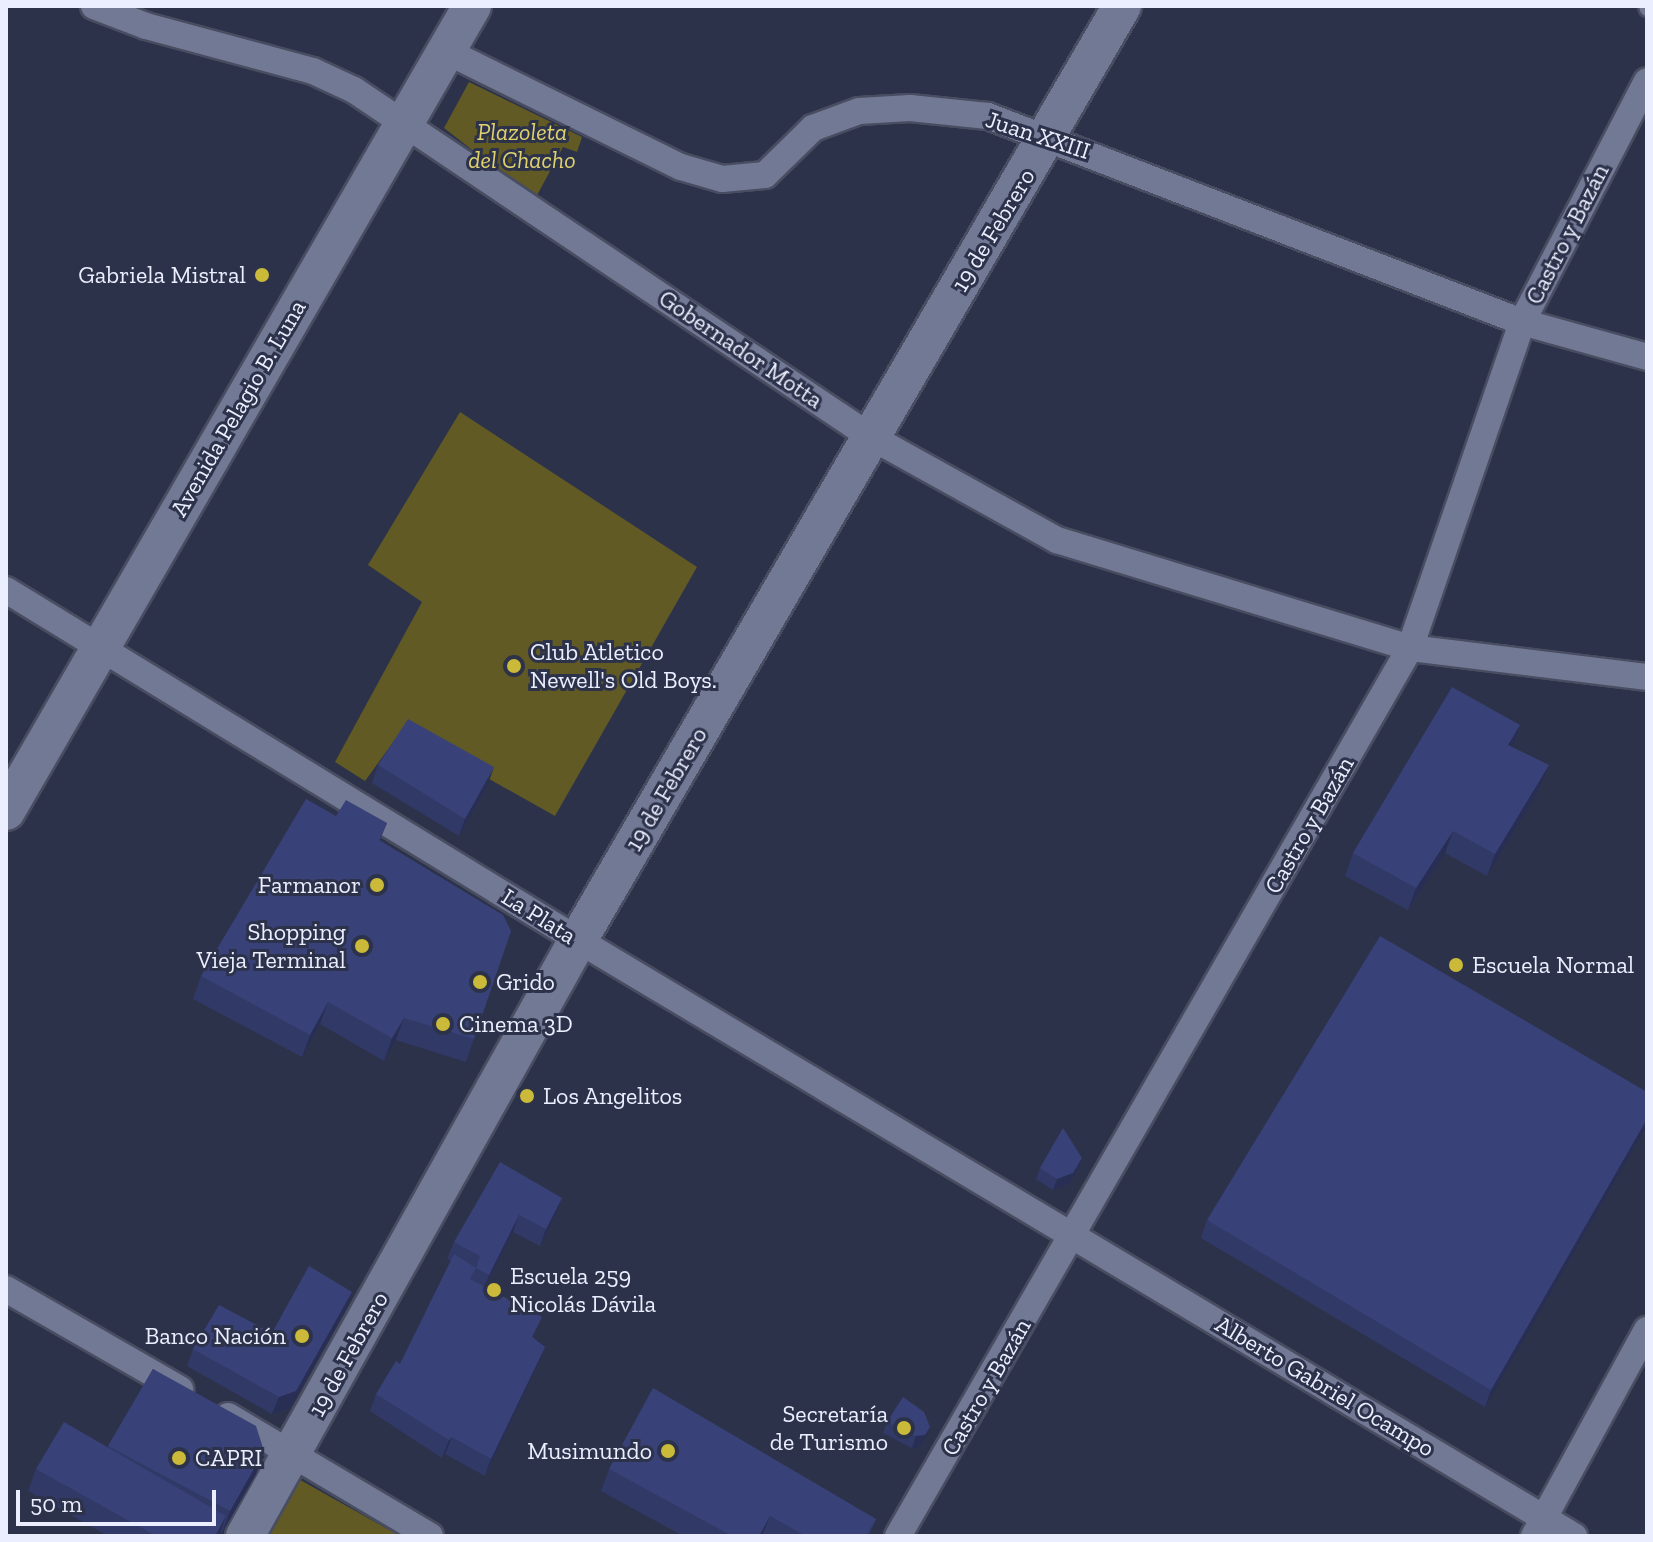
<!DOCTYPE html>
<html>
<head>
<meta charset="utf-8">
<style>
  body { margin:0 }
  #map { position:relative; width:1653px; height:1542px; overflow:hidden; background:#2d324b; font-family:"Zilla Slab",serif }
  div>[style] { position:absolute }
  .green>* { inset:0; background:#615a24 }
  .roads { filter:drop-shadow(2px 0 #494d61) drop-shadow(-2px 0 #494d61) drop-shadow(0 2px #494d61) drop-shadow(0 -2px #494d61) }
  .lane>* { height:14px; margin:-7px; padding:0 7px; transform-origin:7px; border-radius:7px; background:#727995 }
  .street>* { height:26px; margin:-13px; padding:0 13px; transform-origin:13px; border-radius:13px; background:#727995 }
  .secondary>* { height:38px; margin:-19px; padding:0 19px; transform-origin:19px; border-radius:19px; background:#727995 }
  .wall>* { inset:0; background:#313967 }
  .shaded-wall>* { inset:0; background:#282e54 }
  .building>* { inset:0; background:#394278 }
  .dots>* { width:22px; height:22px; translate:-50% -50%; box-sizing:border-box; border:4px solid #2d324b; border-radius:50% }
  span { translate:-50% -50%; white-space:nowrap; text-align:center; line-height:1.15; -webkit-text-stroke:6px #2d324b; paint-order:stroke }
  .park-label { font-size:24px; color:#ded16e; font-style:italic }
  .street-label { font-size:24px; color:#eaeefe }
  .poi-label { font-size:24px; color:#eaeefe }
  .right { translate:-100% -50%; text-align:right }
  .left { translate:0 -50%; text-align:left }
  .frame { position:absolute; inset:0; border:8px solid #eaeefe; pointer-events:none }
  .scale { position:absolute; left:16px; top:1490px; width:200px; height:36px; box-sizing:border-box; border:4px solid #eaeefe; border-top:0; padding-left:10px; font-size:24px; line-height:28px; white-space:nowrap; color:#eaeefe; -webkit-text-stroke:6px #2d324b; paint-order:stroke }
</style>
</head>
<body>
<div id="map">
  <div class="green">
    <div style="clip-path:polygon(469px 82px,582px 137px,577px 152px,563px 147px,535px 199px,444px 128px)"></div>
    <div style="clip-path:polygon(460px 412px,697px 567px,555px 816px,402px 730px,365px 781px,335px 762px,422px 602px,368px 565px)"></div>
    <div style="clip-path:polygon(295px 1477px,400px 1536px,261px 1536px)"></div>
  </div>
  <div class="roads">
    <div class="lane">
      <div style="left:1646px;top:6px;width:3px;rotate:72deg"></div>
    </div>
    <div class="street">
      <div style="left:94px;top:6px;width:56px;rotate:21deg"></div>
      <div style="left:146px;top:26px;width:173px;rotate:15.1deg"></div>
      <div style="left:313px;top:71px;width:45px;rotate:24.9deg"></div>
      <div style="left:354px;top:90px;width:623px;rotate:33.87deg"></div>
      <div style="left:871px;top:437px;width:213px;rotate:29deg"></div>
      <div style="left:1057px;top:540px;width:369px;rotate:17deg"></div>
      <div style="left:1410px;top:648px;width:239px;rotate:7deg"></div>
      <div style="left:446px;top:51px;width:262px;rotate:26.3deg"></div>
      <div style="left:681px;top:167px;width:43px;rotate:16.3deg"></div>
      <div style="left:722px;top:179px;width:43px;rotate:-5.3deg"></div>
      <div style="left:765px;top:175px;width:67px;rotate:-44.4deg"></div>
      <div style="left:813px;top:128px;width:49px;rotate:-20.3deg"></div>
      <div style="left:859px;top:111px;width:51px;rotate:-3.4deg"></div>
      <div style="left:910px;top:108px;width:78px;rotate:5.9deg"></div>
      <div style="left:988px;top:116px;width:572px;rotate:21.1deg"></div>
      <div style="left:1522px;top:322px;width:130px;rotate:15.6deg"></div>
      <div style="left:6px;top:590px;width:671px;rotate:31.46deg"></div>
      <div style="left:578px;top:940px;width:1161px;rotate:30.9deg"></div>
      <div style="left:6px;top:1289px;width:201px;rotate:29.9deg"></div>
      <div style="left:228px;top:1416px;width:235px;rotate:30.7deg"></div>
      <div style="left:898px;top:1536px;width:1025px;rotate:-60.03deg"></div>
      <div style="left:1410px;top:648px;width:345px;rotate:-71deg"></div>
      <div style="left:1522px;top:322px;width:271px;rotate:-62.6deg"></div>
      <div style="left:1534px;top:1536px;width:235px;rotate:-61.3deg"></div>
    </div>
    <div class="secondary">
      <div style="left:6px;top:811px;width:930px;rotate:-59.93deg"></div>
      <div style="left:245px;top:1536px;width:683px;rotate:-60.81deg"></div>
      <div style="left:578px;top:940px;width:1081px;rotate:-59.78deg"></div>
    </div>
  </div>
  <div class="wall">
    <div style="clip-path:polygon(1512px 748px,1540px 788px,1487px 876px,1445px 853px,1408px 910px,1345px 876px,1353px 853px)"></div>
    <div style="clip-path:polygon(378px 765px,488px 784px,459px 836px,372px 783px)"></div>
    <div style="clip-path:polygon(336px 816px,387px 823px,380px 840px,511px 931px,466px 1062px,396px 1040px,384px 1061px,320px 1024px,302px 1057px,193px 999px,201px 976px)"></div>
    <div style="clip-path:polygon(1647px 1092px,1485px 1407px,1201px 1238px,1207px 1220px)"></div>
    <div style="clip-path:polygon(1040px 1168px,1078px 1170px,1069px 1184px,1053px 1190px,1036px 1179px)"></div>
    <div style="clip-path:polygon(562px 1198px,556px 1215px,540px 1246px,513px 1232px,486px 1287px,534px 1338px,545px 1347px,538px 1364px,485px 1476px,445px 1454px,442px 1458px,370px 1411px,376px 1394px,400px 1364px,451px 1261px,447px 1259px,454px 1242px)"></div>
    <div style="clip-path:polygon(346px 1309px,290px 1408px,272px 1414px,187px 1366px,193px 1349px,272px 1333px)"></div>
    <div style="clip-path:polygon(153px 1369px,264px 1451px,256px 1474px,222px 1533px,220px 1532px,215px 1536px,108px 1536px,28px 1491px,36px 1469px,107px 1448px)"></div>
    <div style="clip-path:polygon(887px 1422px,930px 1427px,921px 1446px,912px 1448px,883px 1433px)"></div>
    <div style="clip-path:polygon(609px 1469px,876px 1519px,869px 1536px,683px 1536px,601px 1491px)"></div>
  </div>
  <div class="shaded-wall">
    <div style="clip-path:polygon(1520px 725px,1512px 748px,1508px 745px)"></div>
    <div style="clip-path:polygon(1549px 765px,1540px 788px,1487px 876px,1495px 854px)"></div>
    <div style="clip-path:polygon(494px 767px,488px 784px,459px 836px,465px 819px)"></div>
    <div style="clip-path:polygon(1453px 831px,1445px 853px,1408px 910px,1416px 888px)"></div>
    <div style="clip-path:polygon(328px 1002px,320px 1024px,302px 1057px,310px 1035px)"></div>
    <div style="clip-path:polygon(404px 1018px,396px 1040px,384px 1061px,392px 1038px)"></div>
    <div style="clip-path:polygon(1647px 1119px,1647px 1125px,1485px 1407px,1491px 1390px)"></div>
    <div style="clip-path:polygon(1082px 1158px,1078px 1170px,1069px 1184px,1053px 1190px,1057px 1179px)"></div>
    <div style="clip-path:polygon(562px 1198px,556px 1215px,540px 1246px,546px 1229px)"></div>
    <div style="clip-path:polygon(519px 1215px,513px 1232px,483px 1292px,489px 1275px)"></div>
    <div style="clip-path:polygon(352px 1292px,346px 1309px,290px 1408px,272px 1414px,279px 1397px)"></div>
    <div style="clip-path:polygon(545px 1347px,538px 1364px,485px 1476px,491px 1459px)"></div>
    <div style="clip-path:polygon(930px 1427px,921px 1446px,912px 1448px,916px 1436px)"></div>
    <div style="clip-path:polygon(452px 1437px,445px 1454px,442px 1458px,449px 1440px)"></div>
    <div style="clip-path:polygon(264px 1451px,256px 1474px,222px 1533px,230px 1511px)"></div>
    <div style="clip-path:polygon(226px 1516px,219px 1536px,215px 1536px)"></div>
    <div style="clip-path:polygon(770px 1516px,762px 1536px,759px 1536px)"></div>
  </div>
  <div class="building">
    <div style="clip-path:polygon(1452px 687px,1520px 725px,1508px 745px,1549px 765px,1495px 854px,1453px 831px,1416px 888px,1353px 853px)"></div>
    <div style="clip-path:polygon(408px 719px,494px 767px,465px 819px,378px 765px)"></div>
    <div style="clip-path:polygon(306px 799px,336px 816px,346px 800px,387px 823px,379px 840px,503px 915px,511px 931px,474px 1039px,404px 1018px,392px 1038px,328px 1002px,310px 1035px,201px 976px)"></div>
    <div style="clip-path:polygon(1380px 936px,1647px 1092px,1647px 1119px,1491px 1390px,1207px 1220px)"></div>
    <div style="clip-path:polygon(1063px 1128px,1082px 1158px,1073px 1173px,1057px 1179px,1040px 1168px)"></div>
    <div style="clip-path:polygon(500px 1162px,562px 1198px,546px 1229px,519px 1215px,489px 1275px,476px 1268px,480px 1256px,454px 1242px)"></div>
    <div style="clip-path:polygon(454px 1254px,476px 1268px,470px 1279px,542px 1317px,532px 1337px,545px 1347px,491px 1459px,452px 1437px,449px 1440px,376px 1394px,396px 1361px,400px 1364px)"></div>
    <div style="clip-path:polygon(309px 1266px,352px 1292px,296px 1391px,279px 1397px,193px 1349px,219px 1305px,272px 1333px)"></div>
    <div style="clip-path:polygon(153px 1369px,256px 1426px,264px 1451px,230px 1511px,108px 1446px)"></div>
    <div style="clip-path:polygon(653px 1388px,876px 1519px,866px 1536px,806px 1536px,770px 1516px,759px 1536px,732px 1536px,609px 1469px)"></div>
    <div style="clip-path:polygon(903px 1397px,924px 1412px,930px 1427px,925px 1435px,916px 1436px,887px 1422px)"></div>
    <div style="clip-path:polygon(64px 1422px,226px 1516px,215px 1536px,156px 1536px,36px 1469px)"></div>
  </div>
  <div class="dots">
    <div style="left:262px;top:275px;background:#cbba39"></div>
    <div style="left:514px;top:666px;background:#cbba39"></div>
    <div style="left:377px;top:885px;background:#cbba39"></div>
    <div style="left:362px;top:946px;background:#cbba39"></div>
    <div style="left:1456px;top:965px;background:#cbba39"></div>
    <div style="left:480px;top:982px;background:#cbba39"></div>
    <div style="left:443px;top:1024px;background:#cbba39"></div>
    <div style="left:527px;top:1096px;background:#cbba39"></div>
    <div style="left:494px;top:1290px;background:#cbba39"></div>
    <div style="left:302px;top:1336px;background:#cbba39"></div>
    <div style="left:904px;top:1428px;background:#cbba39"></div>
    <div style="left:668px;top:1451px;background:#cbba39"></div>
    <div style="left:179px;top:1458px;background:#cbba39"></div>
  </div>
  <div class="park-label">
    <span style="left:522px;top:146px">Plazoleta<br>del Chacho</span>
  </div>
  <div class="street-label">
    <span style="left:1038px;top:135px;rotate:18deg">Juan XXIII</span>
    <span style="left:993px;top:230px;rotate:-59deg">19 de Febrero</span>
    <span style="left:1567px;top:234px;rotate:-63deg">Castro y Bazán</span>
    <span style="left:741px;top:349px;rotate:34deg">Gobernador Motta</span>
    <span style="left:238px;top:408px;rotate:-60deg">Avenida Pelagio B. Luna</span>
    <span style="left:666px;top:789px;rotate:-60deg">19 de Febrero</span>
    <span style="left:1309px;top:825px;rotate:-60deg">Castro y Bazán</span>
    <span style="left:539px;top:916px;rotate:32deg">La Plata</span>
    <span style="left:348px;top:1354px;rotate:-61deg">19 de Febrero</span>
    <span style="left:1325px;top:1386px;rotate:31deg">Alberto Gabriel Ocampo</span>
    <span style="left:986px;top:1387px;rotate:-60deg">Castro y Bazán</span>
  </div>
  <div class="poi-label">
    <span class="right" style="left:246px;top:275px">Gabriela Mistral</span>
    <span class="left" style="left:530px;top:666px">Club Atletico<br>Newell's Old Boys.</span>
    <span class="right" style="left:361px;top:885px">Farmanor</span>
    <span class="right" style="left:346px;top:946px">Shopping<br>Vieja Terminal</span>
    <span class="left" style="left:1472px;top:965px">Escuela Normal</span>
    <span class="left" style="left:496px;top:982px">Grido</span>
    <span class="left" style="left:459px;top:1024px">Cinema 3D</span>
    <span class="left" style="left:543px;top:1096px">Los Angelitos</span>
    <span class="left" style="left:510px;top:1290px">Escuela 259<br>Nicolás Dávila</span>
    <span class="right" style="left:286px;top:1336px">Banco Nación</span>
    <span class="right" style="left:888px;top:1428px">Secretaría<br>de Turismo</span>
    <span class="right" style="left:652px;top:1451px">Musimundo</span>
    <span class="left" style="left:195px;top:1458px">CAPRI</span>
  </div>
  <div class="frame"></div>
  <div class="scale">50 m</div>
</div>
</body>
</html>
